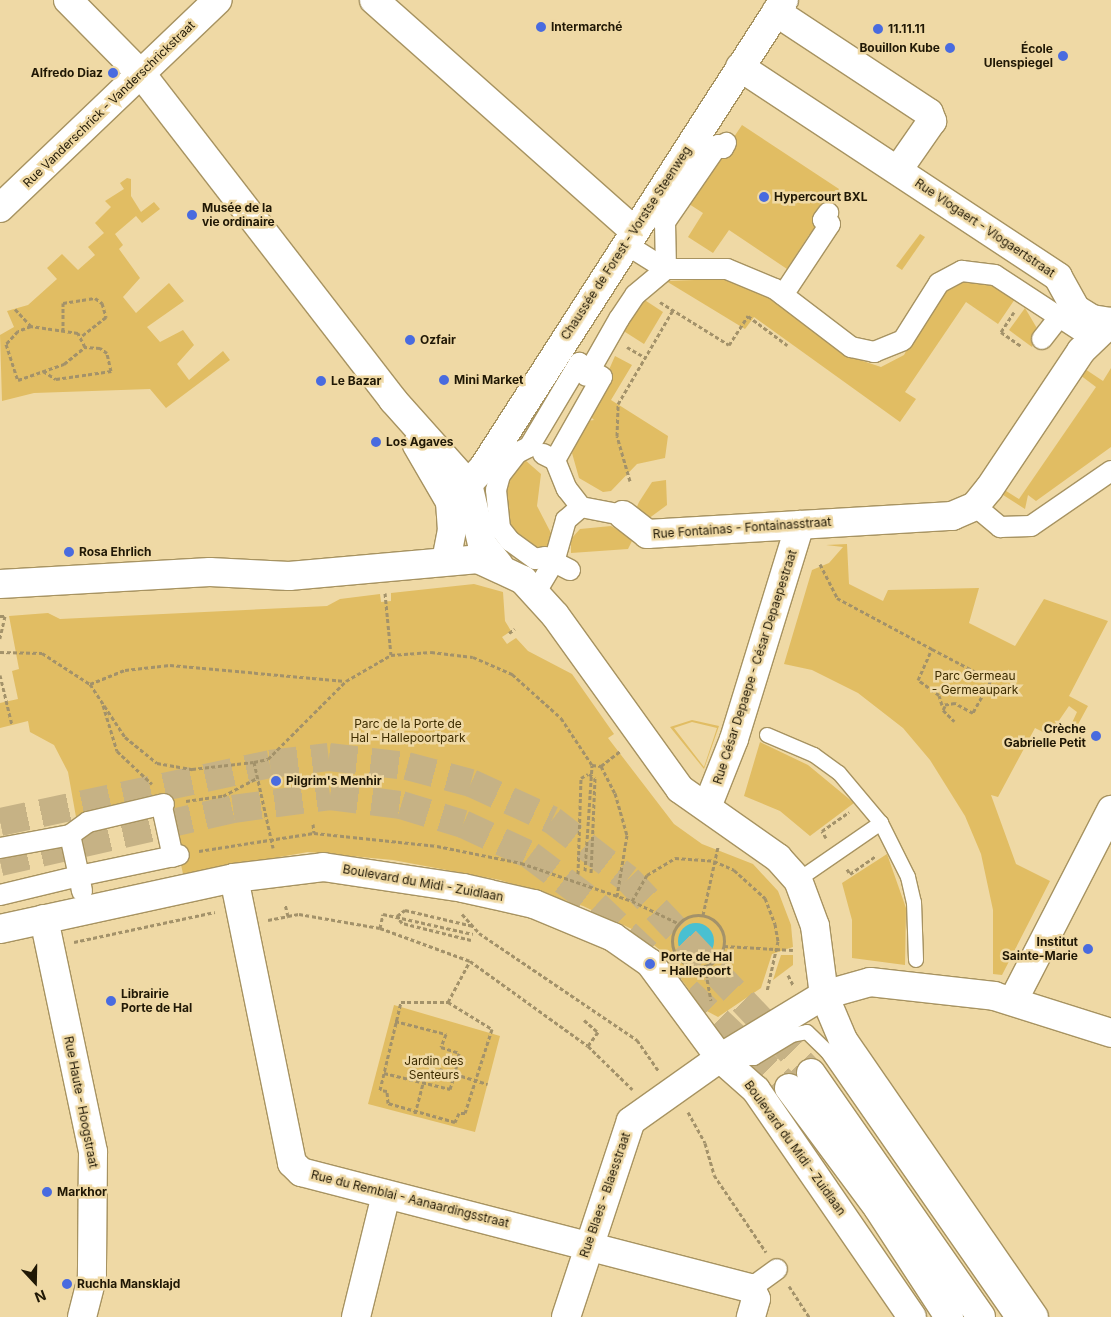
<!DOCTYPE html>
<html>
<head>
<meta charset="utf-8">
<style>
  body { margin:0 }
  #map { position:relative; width:1111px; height:1317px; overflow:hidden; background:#efd9a5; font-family:Inter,sans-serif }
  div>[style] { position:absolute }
  .green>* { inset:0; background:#e1bd63 }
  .water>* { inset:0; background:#49c0d1 }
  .round { border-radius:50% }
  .trunk-tunnel>* { height:28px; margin-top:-14px; transform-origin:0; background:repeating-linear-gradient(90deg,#c6b285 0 28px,transparent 0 42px) }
  .path>* { height:3px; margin-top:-1.5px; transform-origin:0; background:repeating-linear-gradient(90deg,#a3926a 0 4px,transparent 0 6.5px) }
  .path>.ring { margin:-1.5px; padding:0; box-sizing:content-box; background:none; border:3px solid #a3926a; border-radius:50% }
  .roads { filter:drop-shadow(1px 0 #a79361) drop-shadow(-1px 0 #a79361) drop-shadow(0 1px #a79361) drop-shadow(0 -1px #a79361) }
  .service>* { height:14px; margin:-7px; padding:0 7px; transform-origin:7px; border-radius:7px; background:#fff }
  .pedestrian>* { height:20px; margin:-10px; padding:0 10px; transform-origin:10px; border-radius:10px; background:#fff }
  .minor>* { height:28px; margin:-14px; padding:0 14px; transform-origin:14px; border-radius:14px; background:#fff }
  .tertiary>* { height:28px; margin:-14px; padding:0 14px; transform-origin:14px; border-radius:14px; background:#fff }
  .primary>* { height:28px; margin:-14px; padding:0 14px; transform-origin:14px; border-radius:14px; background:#fff }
  .trunk>* { height:28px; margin:-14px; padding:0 14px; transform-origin:14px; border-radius:14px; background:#fff }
  .dots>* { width:14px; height:14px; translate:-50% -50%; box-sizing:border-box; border:2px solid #efd9a5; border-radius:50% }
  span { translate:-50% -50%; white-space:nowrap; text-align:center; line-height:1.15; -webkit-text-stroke:5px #efd9a5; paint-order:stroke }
  .poi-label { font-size:12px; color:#201805; font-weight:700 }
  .left { translate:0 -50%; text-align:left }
  .right { translate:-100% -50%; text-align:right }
  .street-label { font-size:12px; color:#201805 }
  .park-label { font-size:12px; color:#3e2d00 }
  .north { position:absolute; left:10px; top:1257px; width:50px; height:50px; -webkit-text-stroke:4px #efd9a5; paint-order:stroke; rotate:159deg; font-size:14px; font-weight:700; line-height:20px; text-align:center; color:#201805 }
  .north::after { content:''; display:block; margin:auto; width:18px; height:22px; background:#201805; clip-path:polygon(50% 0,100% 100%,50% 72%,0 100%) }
</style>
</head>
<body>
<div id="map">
  <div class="green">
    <div style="clip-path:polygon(742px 125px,839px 189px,813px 237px,809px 235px,787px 269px,729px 230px,713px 253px,688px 237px,703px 213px,689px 204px)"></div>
    <div style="clip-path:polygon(127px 178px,131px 179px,131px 196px,141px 212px,154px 202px,160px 209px,142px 223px,136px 216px,115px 234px,123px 245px,119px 249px,140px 278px,123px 297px,136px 313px,169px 283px,184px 301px,147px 327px,160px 342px,183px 330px,194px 345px,177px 364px,189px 380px,223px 351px,230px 360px,166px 408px,150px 389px,34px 393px,2px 401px,0 335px,14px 327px,7px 311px,28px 305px,57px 279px,47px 268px,62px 254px,78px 270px,95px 255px,88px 247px,104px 233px,95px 223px,111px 207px,105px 201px,124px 189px,120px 183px)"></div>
    <div style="clip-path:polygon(920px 234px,925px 237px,902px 270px,896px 266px)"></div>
    <div style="clip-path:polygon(980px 276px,1015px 299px,998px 324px,966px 302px,905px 392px,916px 399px,900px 422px,754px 317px,745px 329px,666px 281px,723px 279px,765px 292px,860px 360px,881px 367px,904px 355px,940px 287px)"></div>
    <div style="clip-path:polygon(640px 297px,663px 312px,644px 344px,622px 330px)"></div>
    <div style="clip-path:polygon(1025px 308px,1038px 330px,1032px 347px,1009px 330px)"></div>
    <div style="clip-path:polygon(615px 356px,632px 365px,611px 400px,668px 436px,665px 458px,637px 464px,611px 491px,603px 492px,579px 478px,572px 453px,587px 421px,594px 420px,589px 415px)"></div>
    <div style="clip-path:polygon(1111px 368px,1111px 447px,1036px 501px,1028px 495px,1025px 509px,1000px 493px,1003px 489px,1019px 499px,1096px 387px,1080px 375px,1085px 369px,1103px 381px)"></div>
    <div style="clip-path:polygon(525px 460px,541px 474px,537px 506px,552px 535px,551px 550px,530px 550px,502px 517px,508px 473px)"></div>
    <div style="clip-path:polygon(666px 480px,667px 505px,648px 519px,636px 509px,639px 502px,652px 482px)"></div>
    <div style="clip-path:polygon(611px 526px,633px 539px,628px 549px,571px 553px,571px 539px,580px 529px)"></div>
    <div style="clip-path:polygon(847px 544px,849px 584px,883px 601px,888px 590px,979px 588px,969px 623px,1015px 646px,1044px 599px,1108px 621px,1069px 696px,1088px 706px,1076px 728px,1071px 725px,1077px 712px,1069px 706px,1049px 735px,1035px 728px,998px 797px,991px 795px,1016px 864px,1050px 881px,1002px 975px,993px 974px,993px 910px,981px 854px,965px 816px,930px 760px,903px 728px,858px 693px,812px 670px,784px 664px,812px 570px,829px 563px,843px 547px,826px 545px)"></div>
    <div style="clip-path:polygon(474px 584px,503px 592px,505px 621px,511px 631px,502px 637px,507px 644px,516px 638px,528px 651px,572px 674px,614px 734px,608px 738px,674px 824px,702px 844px,753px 864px,778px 891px,791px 925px,793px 947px,772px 954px,761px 988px,718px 1017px,703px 1009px,660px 950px,636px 931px,583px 906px,500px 880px,393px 860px,308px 852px,183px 874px,169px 807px,148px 804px,76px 817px,68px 772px,54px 745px,30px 732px,28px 721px,0 728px,0 703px,18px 699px,12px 671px,19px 669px,9px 616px,48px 613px,60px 619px,327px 606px,340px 599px,380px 594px,381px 602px,391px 601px,391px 593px)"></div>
    <div style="clip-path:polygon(evenodd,692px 720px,719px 726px,704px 769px,670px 727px,692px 720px,692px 722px,717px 728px,704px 767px,674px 728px,692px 722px)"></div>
    <div style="clip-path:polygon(760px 742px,808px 765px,854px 803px,810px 836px,780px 811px,744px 796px)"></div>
    <div style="clip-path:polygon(887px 854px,906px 908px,905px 965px,852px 958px,852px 920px,842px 883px)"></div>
    <div style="clip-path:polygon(781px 955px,793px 955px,793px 965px,773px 980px)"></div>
    <div style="clip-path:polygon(394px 1005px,500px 1036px,475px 1132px,368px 1104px)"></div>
  </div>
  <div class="water">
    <div class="round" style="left:678px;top:923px;width:36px;height:36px"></div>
  </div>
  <div class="trunk-tunnel">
    <div style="left:0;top:822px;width:276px;rotate:-12.1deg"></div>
    <div style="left:270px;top:764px;width:59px;rotate:-6.8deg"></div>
    <div style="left:329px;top:757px;width:79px;rotate:6.6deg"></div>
    <div style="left:407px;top:766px;width:66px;rotate:14.9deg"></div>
    <div style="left:471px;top:783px;width:89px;rotate:24.6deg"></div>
    <div style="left:552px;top:820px;width:96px;rotate:37.8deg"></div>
    <div style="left:628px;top:879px;width:267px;rotate:46.7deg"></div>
    <div style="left:0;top:862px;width:239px;rotate:-12.8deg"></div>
    <div style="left:233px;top:809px;width:98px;rotate:-7.6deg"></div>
    <div style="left:330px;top:796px;width:72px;rotate:7.2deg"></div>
    <div style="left:401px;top:805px;width:65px;rotate:17deg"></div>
    <div style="left:463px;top:824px;width:74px;rotate:24.8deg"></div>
    <div style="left:530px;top:855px;width:83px;rotate:37.1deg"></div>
    <div style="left:596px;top:905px;width:266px;rotate:43.5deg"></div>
  </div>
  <div class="path">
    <div style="left:660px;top:302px;width:81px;rotate:31.9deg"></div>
    <div style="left:729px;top:345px;width:35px;rotate:-57deg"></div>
    <div style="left:748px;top:316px;width:49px;rotate:36.6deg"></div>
    <div style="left:15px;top:309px;width:23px;rotate:47deg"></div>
    <div style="left:31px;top:326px;width:14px;rotate:159deg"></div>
    <div style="left:18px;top:331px;width:18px;rotate:133deg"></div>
    <div style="left:6px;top:344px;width:38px;rotate:72deg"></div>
    <div style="left:18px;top:380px;width:49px;rotate:-19.2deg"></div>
    <div style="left:64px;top:364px;width:27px;rotate:-39deg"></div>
    <div style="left:85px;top:347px;width:16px;rotate:-117deg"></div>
    <div style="left:78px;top:333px;width:48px;rotate:-171.5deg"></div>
    <div style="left:1014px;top:312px;width:24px;rotate:123deg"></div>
    <div style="left:1001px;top:332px;width:24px;rotate:35deg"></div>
    <div style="left:63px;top:332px;width:29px;rotate:-90deg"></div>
    <div style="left:63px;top:303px;width:32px;rotate:-9deg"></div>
    <div style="left:95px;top:298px;width:9px;rotate:36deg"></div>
    <div style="left:102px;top:303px;width:15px;rotate:74deg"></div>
    <div style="left:106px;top:317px;width:31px;rotate:142deg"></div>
    <div style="left:627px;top:347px;width:20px;rotate:30deg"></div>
    <div style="left:43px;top:371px;width:15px;rotate:32deg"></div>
    <div style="left:56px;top:379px;width:56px;rotate:-8.3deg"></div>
    <div style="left:111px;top:371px;width:18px;rotate:-103deg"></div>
    <div style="left:107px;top:353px;width:9px;rotate:-144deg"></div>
    <div style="left:100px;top:348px;width:15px;rotate:-176deg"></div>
    <div style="left:630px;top:481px;width:47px;rotate:-106.1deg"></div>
    <div style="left:617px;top:436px;width:32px;rotate:-88deg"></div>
    <div style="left:618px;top:404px;width:109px;rotate:-59.7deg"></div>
    <div style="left:820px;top:564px;width:38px;rotate:63deg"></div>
    <div style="left:837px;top:598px;width:108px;rotate:28.2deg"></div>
    <div style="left:932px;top:649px;width:67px;rotate:27.7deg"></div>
    <div style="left:991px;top:680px;width:38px;rotate:119deg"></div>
    <div style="left:973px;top:713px;width:21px;rotate:-151deg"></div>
    <div style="left:955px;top:703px;width:13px;rotate:171deg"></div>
    <div style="left:942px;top:705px;width:10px;rotate:-107deg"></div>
    <div style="left:939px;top:695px;width:26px;rotate:-144deg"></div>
    <div style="left:918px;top:680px;width:34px;rotate:-66deg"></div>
    <div style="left:385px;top:593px;width:62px;rotate:84.5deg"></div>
    <div style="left:0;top:616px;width:5px"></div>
    <div style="left:5px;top:616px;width:23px;rotate:103deg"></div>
    <div style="left:509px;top:633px;width:7px;rotate:-34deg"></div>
    <div style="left:0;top:652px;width:42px;rotate:1.4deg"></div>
    <div style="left:42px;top:653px;width:57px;rotate:32.9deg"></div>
    <div style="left:90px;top:684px;width:64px;rotate:56.6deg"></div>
    <div style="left:125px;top:737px;width:41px;rotate:39.1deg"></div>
    <div style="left:157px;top:763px;width:36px;rotate:10deg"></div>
    <div style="left:192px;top:769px;width:62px;rotate:-6.4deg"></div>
    <div style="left:254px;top:762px;width:88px;rotate:77.5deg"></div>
    <div style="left:0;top:675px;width:51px;rotate:76.5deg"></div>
    <div style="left:90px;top:684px;width:38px;rotate:-22deg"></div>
    <div style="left:125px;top:670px;width:45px;rotate:-6.3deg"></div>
    <div style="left:170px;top:665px;width:176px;rotate:5.2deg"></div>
    <div style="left:103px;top:705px;width:48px;rotate:73.1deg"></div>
    <div style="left:117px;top:751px;width:48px;rotate:43.3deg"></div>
    <div style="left:945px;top:706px;width:4px;rotate:117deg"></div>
    <div style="left:943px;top:710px;width:16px;rotate:45deg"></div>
    <div style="left:254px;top:762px;width:14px;rotate:-12deg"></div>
    <div style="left:268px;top:759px;width:110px;rotate:-45deg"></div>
    <div style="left:346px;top:681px;width:52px;rotate:-30deg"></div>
    <div style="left:391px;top:655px;width:40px;rotate:-4.3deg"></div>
    <div style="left:431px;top:652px;width:42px;rotate:6.8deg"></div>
    <div style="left:473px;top:657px;width:43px;rotate:23.6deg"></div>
    <div style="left:512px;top:674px;width:66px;rotate:41.9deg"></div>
    <div style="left:561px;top:718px;width:56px;rotate:56.6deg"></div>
    <div style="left:592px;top:765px;width:9px;rotate:6deg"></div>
    <div style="left:601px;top:766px;width:24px;rotate:-38deg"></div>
    <div style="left:601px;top:766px;width:30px;rotate:63deg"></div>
    <div style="left:615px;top:793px;width:44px;rotate:74.1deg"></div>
    <div style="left:627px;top:835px;width:62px;rotate:99.3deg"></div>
    <div style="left:589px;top:774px;width:7px;rotate:34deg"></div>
    <div style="left:595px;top:778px;width:95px;rotate:92.4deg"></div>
    <div style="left:186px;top:801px;width:37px;rotate:-8deg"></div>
    <div style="left:223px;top:796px;width:40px;rotate:-28deg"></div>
    <div style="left:313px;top:824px;width:9px;rotate:84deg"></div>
    <div style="left:826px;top:838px;width:8px;rotate:-120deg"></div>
    <div style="left:822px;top:831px;width:33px;rotate:-35deg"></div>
    <div style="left:199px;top:851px;width:116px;rotate:-8.9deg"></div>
    <div style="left:314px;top:833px;width:124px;rotate:6deg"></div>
    <div style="left:437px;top:846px;width:86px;rotate:11.4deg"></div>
    <div style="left:521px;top:863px;width:117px;rotate:18.9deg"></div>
    <div style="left:632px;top:901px;width:51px;rotate:25.6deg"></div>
    <div style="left:847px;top:869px;width:6px;rotate:59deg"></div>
    <div style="left:850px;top:874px;width:32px;rotate:-35deg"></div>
    <div style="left:585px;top:871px;width:106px;rotate:-86.2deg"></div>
    <div style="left:578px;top:874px;width:96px;rotate:-88.2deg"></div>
    <div style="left:581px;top:778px;width:8px;rotate:-30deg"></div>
    <div style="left:632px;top:901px;width:30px;rotate:-60deg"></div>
    <div style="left:647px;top:875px;width:33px;rotate:-31deg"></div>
    <div style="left:675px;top:858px;width:39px;rotate:4deg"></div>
    <div style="left:714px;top:861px;width:22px;rotate:24deg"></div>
    <div style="left:734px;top:870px;width:42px;rotate:42.1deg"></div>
    <div style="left:765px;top:898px;width:28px;rotate:69deg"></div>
    <div style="left:775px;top:924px;width:17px;rotate:80deg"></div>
    <div style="left:778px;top:941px;width:51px;rotate:102.4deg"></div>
    <div style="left:462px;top:914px;width:25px;rotate:48deg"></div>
    <div style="left:479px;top:933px;width:191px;rotate:34.1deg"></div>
    <div style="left:637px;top:1040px;width:37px;rotate:55deg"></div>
    <div class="ring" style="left:672px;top:915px;width:49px;height:49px"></div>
    <div style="left:703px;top:915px;width:70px;rotate:-77.6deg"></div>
    <div style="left:288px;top:916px;width:11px;rotate:-10deg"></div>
    <div style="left:299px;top:914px;width:82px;rotate:9.8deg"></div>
    <div style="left:380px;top:928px;width:96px;rotate:20.1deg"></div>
    <div style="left:470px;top:961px;width:145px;rotate:35.8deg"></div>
    <div style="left:588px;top:1046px;width:62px;rotate:44.3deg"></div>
    <div style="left:268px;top:920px;width:20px;rotate:-11deg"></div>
    <div style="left:288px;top:916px;width:12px;rotate:-104deg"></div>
    <div style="left:380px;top:928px;width:14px;rotate:-78deg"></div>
    <div style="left:383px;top:914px;width:92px;rotate:12.5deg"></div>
    <div style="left:471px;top:940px;width:71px;rotate:-166.2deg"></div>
    <div style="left:402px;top:923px;width:9px;rotate:-126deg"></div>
    <div style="left:397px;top:916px;width:10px;rotate:-37deg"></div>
    <div style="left:405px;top:910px;width:70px;rotate:13.2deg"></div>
    <div style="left:74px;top:942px;width:144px;rotate:-12deg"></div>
    <div style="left:724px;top:946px;width:69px;rotate:3.3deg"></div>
    <div style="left:705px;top:967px;width:34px;rotate:80deg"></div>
    <div style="left:788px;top:975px;width:11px;rotate:63deg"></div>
    <div style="left:448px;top:1002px;width:52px;rotate:31.5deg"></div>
    <div style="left:492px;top:1029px;width:88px;rotate:107.8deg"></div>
    <div style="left:465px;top:1113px;width:6px;rotate:180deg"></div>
    <div style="left:459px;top:1113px;width:10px;rotate:114deg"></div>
    <div style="left:455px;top:1122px;width:70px;rotate:-164.2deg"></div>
    <div style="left:388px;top:1103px;width:12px;rotate:-95deg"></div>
    <div style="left:387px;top:1091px;width:7px;rotate:-172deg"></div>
    <div style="left:380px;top:1090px;width:90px;rotate:-76.6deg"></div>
    <div style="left:401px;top:1002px;width:47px"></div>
    <div style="left:448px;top:1002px;width:47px;rotate:-61.8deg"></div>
    <div style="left:584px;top:1020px;width:18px;rotate:41deg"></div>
    <div style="left:598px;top:1032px;width:17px;rotate:126deg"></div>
    <div style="left:395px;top:1021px;width:53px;rotate:14.3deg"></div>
    <div style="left:446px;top:1034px;width:14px;rotate:111deg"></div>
    <div style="left:441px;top:1047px;width:19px;rotate:18deg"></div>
    <div style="left:459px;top:1053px;width:21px;rotate:101deg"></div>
    <div style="left:455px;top:1074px;width:16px;rotate:-162deg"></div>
    <div style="left:440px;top:1069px;width:9px;rotate:111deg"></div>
    <div style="left:437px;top:1077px;width:12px;rotate:-156deg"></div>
    <div style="left:426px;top:1072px;width:43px;rotate:104.7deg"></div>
    <div style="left:384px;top:1073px;width:68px;rotate:13.6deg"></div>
    <div style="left:450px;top:1089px;width:16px;rotate:-72deg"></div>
    <div style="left:455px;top:1074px;width:34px;rotate:17deg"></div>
    <div style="left:688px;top:1112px;width:35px;rotate:61deg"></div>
    <div style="left:705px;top:1143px;width:33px;rotate:74deg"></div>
    <div style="left:714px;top:1175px;width:93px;rotate:56deg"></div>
    <div style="left:789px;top:1286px;width:37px;rotate:57deg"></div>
  </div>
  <div class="roads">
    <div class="service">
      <div style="left:767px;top:735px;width:51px;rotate:23.1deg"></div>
      <div style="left:814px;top:755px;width:31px;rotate:36deg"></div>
      <div style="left:839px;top:773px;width:65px;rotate:50deg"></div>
      <div style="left:881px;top:823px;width:60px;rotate:63.4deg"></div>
      <div style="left:908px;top:877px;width:26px;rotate:77deg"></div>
      <div style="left:914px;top:902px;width:58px;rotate:88deg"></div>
      <div style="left:798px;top:880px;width:101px;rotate:-34.5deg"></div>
      <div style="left:728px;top:1058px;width:26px"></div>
      <div style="left:754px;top:1058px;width:44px;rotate:-31.2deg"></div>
      <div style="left:792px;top:1035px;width:15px;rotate:-11deg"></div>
      <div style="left:807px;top:1032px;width:28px;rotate:44deg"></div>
      <div style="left:827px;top:1051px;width:324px;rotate:55.2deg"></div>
    </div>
    <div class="pedestrian">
      <div style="left:654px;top:216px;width:13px;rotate:29deg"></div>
      <div style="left:665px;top:222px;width:47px;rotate:88.8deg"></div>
      <div style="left:665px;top:222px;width:93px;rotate:-55.5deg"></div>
      <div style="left:718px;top:145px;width:6px;rotate:31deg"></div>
      <div style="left:723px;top:148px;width:6px;rotate:-59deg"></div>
      <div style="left:632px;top:248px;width:40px;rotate:32deg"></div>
      <div style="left:783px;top:295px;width:85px;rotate:-56.5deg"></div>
      <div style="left:830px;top:224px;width:8px;rotate:-150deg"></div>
      <div style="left:823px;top:220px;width:9px;rotate:-54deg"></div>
      <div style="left:1042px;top:339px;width:28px;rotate:-52deg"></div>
      <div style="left:543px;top:454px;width:13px;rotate:27deg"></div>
      <div style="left:555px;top:460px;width:31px;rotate:68deg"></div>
      <div style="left:567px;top:489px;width:23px;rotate:52deg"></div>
      <div style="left:555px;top:460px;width:95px;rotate:-60.5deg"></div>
      <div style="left:602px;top:377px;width:14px;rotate:-150deg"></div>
      <div style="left:590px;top:370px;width:59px;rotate:-60.4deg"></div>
      <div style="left:619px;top:319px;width:29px;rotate:-56deg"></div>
      <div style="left:635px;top:295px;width:40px;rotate:-40deg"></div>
      <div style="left:666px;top:269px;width:61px"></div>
      <div style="left:727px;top:269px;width:52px;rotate:22.6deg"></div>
      <div style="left:775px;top:289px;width:96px;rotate:37.3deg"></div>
      <div style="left:851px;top:347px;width:24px;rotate:12deg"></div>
      <div style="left:874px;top:352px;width:31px;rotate:-22deg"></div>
      <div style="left:903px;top:340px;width:67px;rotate:-57.7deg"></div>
      <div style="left:939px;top:283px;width:26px;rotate:-28deg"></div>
      <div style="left:962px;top:271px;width:33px;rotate:7deg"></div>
      <div style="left:995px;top:275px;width:100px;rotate:33.2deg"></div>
      <div style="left:975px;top:506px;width:33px;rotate:40deg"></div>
      <div style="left:1000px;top:527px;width:31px;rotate:-2deg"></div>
      <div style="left:1031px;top:526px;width:97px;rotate:-34.5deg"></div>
      <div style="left:570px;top:570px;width:28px;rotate:-153deg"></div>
      <div style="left:545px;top:557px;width:10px;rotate:169deg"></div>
      <div style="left:535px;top:559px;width:31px;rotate:-144deg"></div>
      <div style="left:510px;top:541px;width:16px;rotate:-128deg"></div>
      <div style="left:500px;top:528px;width:38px;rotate:-96deg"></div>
      <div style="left:496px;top:490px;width:16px;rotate:-75deg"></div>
      <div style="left:500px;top:475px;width:28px;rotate:-52deg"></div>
      <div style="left:517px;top:453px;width:13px;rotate:-27deg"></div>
      <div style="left:529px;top:447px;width:98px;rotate:-59.2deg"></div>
      <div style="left:579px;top:363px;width:13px;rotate:32deg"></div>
      <div style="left:590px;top:370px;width:7px;rotate:124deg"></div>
      <div style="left:537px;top:590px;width:33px;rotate:-59deg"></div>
      <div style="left:554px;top:562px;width:44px;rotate:-74.1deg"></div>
      <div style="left:566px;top:520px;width:20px;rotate:-41deg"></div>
      <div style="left:581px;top:507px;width:43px;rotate:10.8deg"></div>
      <div style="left:162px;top:807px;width:51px;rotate:77.6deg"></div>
      <div style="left:0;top:848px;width:71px;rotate:-10.5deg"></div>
      <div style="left:70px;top:835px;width:22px;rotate:-36deg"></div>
      <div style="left:88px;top:822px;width:78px;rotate:-13.3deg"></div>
      <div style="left:82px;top:891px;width:15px;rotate:-101deg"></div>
      <div style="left:79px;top:876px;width:102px;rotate:-11.9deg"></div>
      <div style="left:0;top:895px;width:81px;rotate:-13.5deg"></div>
      <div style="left:79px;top:876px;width:42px;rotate:-102.4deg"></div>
      <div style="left:751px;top:1288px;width:32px;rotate:-36deg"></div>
    </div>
    <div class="minor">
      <div style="left:374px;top:0;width:348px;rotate:41.6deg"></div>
      <div style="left:776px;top:12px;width:183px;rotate:33.4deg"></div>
      <div style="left:929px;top:113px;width:9px;rotate:69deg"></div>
      <div style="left:932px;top:121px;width:60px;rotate:124.8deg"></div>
      <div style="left:740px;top:67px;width:381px;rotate:33.4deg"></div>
      <div style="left:1058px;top:277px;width:37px;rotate:61deg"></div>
      <div style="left:1076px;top:309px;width:19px;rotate:32deg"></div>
      <div style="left:1092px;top:319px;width:19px;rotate:9deg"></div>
      <div style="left:0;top:208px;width:301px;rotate:-43.7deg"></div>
      <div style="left:468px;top:484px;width:22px;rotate:-47deg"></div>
      <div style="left:483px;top:468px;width:556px;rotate:-57.25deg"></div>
      <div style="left:623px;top:515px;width:31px;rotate:38deg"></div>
      <div style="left:647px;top:534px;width:306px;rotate:-3.4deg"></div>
      <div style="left:952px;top:516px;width:25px;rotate:-23deg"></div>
      <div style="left:975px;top:506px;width:22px;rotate:-51deg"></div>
      <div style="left:989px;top:489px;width:166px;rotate:-56.3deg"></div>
      <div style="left:1081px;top:351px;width:42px;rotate:-44deg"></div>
      <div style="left:707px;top:807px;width:73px;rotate:-68.3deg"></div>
      <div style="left:734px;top:739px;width:224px;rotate:-72.9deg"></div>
      <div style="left:234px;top:878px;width:291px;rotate:78.5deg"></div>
      <div style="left:292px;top:1163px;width:13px;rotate:45deg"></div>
      <div style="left:301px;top:1172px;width:465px;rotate:14.5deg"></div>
      <div style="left:751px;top:1288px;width:12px;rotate:66deg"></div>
      <div style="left:756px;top:1299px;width:19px;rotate:106deg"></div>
      <div style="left:824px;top:995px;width:48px;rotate:-15.8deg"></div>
      <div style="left:870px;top:982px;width:125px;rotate:6.4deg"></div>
      <div style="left:994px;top:996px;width:123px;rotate:17.5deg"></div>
      <div style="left:1013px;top:1001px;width:215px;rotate:-62.8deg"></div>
      <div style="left:356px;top:1317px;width:126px;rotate:-76.2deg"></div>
    </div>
    <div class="tertiary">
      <div style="left:68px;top:0;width:105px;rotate:45.4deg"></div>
      <div style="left:142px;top:75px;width:411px;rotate:52.3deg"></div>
      <div style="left:393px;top:400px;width:113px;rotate:48.2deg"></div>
      <div style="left:468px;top:484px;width:62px;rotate:76.9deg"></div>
      <div style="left:482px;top:544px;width:27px;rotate:51deg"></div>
      <div style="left:417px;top:445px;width:66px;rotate:59.9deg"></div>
      <div style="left:450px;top:502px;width:28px;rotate:86deg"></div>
      <div style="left:452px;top:530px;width:31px;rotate:101deg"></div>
      <div style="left:44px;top:919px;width:238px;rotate:78.1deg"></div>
      <div style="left:93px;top:1152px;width:126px;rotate:90.5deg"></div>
      <div style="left:92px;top:1278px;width:40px;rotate:104.4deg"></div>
      <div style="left:566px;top:1317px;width:206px;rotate:-71.7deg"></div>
      <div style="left:631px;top:1121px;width:109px;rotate:-35.3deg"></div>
    </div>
    <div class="primary">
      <div style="left:0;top:584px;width:210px;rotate:-3.3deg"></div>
      <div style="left:210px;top:572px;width:79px;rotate:2.9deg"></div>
      <div style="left:289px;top:576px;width:190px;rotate:-5.1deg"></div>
      <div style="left:478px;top:559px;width:50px;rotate:25deg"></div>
      <div style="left:523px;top:580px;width:47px;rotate:47.6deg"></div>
      <div style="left:555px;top:615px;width:214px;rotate:54.3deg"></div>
      <div style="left:680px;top:789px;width:120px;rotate:35.1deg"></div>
      <div style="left:778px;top:858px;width:30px;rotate:48deg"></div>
      <div style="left:798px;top:880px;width:49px;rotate:69.7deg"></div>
      <div style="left:815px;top:926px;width:70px;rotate:82.6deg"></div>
      <div style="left:824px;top:995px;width:49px;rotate:67.1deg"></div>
      <div style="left:843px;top:1040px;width:336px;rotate:55.4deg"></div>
      <div style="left:0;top:929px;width:239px;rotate:-12.3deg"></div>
      <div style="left:234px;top:878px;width:90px;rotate:-7deg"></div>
      <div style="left:323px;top:867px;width:142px;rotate:8.5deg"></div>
      <div style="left:463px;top:888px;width:73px;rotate:12.7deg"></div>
      <div style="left:534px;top:904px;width:86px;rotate:22.7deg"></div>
      <div style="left:613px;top:937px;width:45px;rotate:35.1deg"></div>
      <div style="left:650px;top:963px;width:118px;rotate:53.6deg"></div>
      <div style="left:720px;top:1058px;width:48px;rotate:41.6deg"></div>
      <div style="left:756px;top:1090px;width:275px;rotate:55.5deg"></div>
      <div style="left:720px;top:1058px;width:122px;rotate:-31.2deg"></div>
    </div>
    <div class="trunk">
      <div style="left:811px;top:1073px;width:297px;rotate:55.1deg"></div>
      <div style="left:789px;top:1088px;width:149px;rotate:53.4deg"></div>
      <div style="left:878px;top:1208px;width:130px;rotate:56.9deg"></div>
    </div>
  </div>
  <div class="dots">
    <div style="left:541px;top:27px;background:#496bdf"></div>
    <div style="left:878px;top:29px;background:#496bdf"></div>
    <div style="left:950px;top:48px;background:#496bdf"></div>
    <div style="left:1063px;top:56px;background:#496bdf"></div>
    <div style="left:113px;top:73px;background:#496bdf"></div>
    <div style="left:764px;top:197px;background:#496bdf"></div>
    <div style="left:192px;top:215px;background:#496bdf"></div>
    <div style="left:410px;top:340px;background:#496bdf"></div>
    <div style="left:444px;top:380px;background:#496bdf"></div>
    <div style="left:321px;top:381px;background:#496bdf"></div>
    <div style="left:376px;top:442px;background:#496bdf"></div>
    <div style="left:69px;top:552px;background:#496bdf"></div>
    <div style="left:1096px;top:736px;background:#496bdf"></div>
    <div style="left:276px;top:781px;background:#496bdf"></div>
    <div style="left:1088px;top:949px;background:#496bdf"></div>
    <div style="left:650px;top:964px;background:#496bdf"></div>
    <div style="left:111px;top:1001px;background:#496bdf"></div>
    <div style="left:47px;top:1192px;background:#496bdf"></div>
    <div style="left:67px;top:1284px;background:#496bdf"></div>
  </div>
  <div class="poi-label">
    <span class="left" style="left:551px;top:27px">Intermarché</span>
    <span class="left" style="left:888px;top:29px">11.11.11</span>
    <span class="right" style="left:940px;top:48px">Bouillon Kube</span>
    <span class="right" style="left:1053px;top:56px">École<br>Ulenspiegel</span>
    <span class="right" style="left:103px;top:73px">Alfredo Diaz</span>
    <span class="left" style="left:774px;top:197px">Hypercourt BXL</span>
    <span class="left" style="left:202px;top:215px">Musée de la<br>vie ordinaire</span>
    <span class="left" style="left:420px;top:340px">Ozfair</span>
    <span class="left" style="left:454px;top:380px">Mini Market</span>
    <span class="left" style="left:331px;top:381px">Le Bazar</span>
    <span class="left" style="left:386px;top:442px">Los Agaves</span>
    <span class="left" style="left:79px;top:552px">Rosa Ehrlich</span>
    <span class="right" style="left:1086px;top:736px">Crèche<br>Gabrielle Petit</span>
    <span class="left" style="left:286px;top:781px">Pilgrim's Menhir</span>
    <span class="right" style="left:1078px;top:949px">Institut<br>Sainte-Marie</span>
    <span class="left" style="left:661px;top:964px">Porte de Hal<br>- Hallepoort</span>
    <span class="left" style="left:121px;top:1001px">Librairie<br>Porte de Hal</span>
    <span class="left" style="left:57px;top:1192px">Markhor</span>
    <span class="left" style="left:77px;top:1284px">Ruchla Mansklajd</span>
  </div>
  <div class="street-label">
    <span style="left:109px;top:104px;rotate:-44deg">Rue Vanderschrick - Vanderschrickstraat</span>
    <span style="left:985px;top:228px;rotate:34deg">Rue Vlogaert - Vlogaertstraat</span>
    <span style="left:626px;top:243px;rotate:-57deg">Chaussée de Forest - Vorstse Steenweg</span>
    <span style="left:742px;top:528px;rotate:-4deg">Rue Fontainas - Fontainasstraat</span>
    <span style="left:755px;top:667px;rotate:-72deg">Rue César Depaepe - César Depaepestraat</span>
    <span style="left:423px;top:883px;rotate:10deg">Boulevard du Midi - Zuidlaan</span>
    <span style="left:81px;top:1102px;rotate:79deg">Rue Haute - Hoogstraat</span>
    <span style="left:795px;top:1148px;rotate:54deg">Boulevard du Midi - Zuidlaan</span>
    <span style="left:605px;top:1195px;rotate:-71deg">Rue Blaes - Blaesstraat</span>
    <span style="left:410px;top:1199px;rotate:14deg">Rue du Remblai - Aanaardingsstraat</span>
  </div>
  <div class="park-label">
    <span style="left:975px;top:683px">Parc Germeau<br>- Germeaupark</span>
    <span style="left:408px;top:731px">Parc de la Porte de<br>Hal - Hallepoortpark</span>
    <span style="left:434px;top:1068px">Jardin des<br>Senteurs</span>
  </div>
  <div class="north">N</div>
</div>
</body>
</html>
